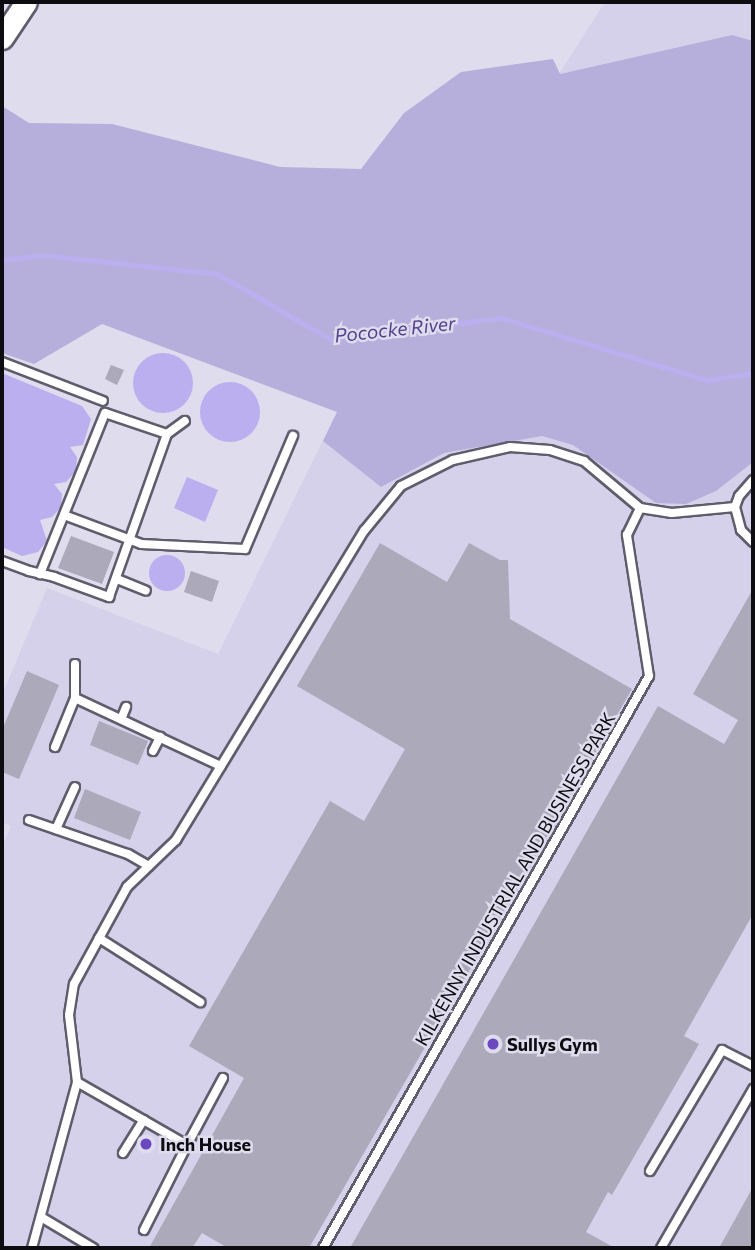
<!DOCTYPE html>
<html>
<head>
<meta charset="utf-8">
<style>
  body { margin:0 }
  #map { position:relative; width:755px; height:1250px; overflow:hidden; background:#dedced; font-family:Commissioner,sans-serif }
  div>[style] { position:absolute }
  .built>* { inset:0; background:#d5d1ea }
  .green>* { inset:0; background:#b6afdb }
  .water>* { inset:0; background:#bbaff0 }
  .round { border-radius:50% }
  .stream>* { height:4.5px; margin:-2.25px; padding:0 2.25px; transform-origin:2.25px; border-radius:2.25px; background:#bbaff0 }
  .building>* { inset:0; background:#aba9ba }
  .roads { filter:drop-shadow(2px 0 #5f5d6c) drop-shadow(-2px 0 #5f5d6c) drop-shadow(0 2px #5f5d6c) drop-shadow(0 -2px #5f5d6c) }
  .lane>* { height:8px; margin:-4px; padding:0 4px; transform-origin:4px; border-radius:4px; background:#fff }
  .secondary>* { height:21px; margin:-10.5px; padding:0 10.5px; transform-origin:10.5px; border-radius:10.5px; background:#fff }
  .dots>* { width:19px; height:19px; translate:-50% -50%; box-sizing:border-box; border:4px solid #dedced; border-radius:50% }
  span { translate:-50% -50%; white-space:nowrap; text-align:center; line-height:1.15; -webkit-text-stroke:5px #dedced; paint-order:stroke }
  .street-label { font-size:18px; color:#0d0c11 }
  .poi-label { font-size:18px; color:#0d0c11; font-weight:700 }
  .left { translate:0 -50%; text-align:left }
  .water-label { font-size:19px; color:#53408c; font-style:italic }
  .frame { position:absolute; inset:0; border:4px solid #0d0c11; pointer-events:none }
</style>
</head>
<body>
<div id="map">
  <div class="built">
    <div style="clip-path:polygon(605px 2px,753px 2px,753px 41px,732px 35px,559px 74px)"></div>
    <div style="clip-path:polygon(337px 412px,506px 424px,753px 429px,753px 1248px,2px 1248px,2px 847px,11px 826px,2px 822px,2px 695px,47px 588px,218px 654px)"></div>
  </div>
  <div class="green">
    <div style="clip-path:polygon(732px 35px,753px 41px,753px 462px,716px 491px,686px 504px,656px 503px,573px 445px,542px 436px,444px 453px,381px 487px,323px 441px,337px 412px,102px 324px,34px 364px,2px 353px,2px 106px,29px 123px,112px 124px,280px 167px,361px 169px,404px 113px,461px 72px,553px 59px,560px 74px)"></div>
  </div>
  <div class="water">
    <div class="round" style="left:133px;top:353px;width:60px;height:60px"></div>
    <div style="clip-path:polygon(2px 373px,82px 406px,91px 419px,83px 445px,70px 447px,77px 457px,76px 471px,66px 482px,54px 484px,62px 494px,61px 507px,52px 517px,40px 520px,47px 541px,38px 552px,22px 556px,2px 547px)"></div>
    <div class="round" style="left:200px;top:382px;width:60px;height:60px"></div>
    <div style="clip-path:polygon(187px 477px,218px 490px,205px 522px,174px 508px)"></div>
    <div class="round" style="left:149px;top:555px;width:36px;height:36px"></div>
  </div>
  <div class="stream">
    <div style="left:2px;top:260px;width:41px;rotate:-7deg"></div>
    <div style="left:43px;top:255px;width:176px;rotate:6.2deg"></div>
    <div style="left:218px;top:274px;width:129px;rotate:30.1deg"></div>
    <div style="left:330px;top:339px;width:173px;rotate:-7deg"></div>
    <div style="left:502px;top:318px;width:215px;rotate:16.8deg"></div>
    <div style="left:708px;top:380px;width:46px;rotate:-8.8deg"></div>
  </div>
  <div class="building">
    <div style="clip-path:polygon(111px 365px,124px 370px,117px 385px,105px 379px)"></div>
    <div style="clip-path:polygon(71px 536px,114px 552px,102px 584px,58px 568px)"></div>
    <div style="clip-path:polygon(380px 543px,447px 582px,469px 543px,500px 560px,508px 560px,510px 619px,632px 689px,309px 1248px,228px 1248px,202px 1233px,192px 1248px,149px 1248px,244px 1078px,189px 1046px,330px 801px,364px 821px,405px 749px,297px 686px)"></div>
    <div style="clip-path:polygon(191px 571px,219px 581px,212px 602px,184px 592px)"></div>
    <div style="clip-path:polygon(753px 589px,753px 914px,684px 1036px,699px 1044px,612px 1195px,608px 1192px,586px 1232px,615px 1248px,350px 1248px,658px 706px,724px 744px,738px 720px,693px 694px)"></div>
    <div style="clip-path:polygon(27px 671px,59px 685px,19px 779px,2px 772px,2px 730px)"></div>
    <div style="clip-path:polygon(99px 721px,148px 741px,138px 765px,90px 745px)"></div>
    <div style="clip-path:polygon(85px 789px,141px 812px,130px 840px,74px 818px)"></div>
    <div style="clip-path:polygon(753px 1187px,753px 1248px,719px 1248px)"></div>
  </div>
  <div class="roads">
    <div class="lane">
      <div style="left:2px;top:362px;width:108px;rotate:21.1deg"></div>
      <div style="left:167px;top:434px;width:22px;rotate:-36deg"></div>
      <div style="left:753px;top:480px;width:21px;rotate:131deg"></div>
      <div style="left:739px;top:496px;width:12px;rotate:110deg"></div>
      <div style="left:735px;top:507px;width:24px;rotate:75deg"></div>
      <div style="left:741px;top:530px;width:17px;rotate:45deg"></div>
      <div style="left:64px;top:515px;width:82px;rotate:20.6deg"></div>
      <div style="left:141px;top:544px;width:104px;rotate:2.8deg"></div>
      <div style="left:245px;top:549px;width:123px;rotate:-67deg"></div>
      <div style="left:2px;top:561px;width:29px;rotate:20deg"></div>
      <div style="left:29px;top:571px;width:26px;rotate:13deg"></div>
      <div style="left:54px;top:577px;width:59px;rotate:20deg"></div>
      <div style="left:109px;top:597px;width:173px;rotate:-70.4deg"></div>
      <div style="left:167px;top:434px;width:65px;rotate:-161.3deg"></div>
      <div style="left:105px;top:413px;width:174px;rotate:112deg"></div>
      <div style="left:117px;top:579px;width:31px;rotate:22deg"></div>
      <div style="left:75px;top:664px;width:34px;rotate:90deg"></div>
      <div style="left:122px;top:717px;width:11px;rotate:-68deg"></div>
      <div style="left:55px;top:747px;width:53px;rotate:-67.8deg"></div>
      <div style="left:75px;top:698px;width:161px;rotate:25deg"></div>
      <div style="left:153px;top:751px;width:16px;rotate:-63deg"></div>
      <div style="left:29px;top:820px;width:105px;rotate:19deg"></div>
      <div style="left:128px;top:854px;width:24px;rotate:30deg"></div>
      <div style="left:56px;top:829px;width:46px;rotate:-65.7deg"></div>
      <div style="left:99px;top:938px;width:120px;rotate:32.4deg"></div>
      <div style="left:77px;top:1082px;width:127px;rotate:29.8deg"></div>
      <div style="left:187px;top:1145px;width:76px;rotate:-61.8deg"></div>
      <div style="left:123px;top:1153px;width:39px;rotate:-58deg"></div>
      <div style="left:650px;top:1171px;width:141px;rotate:-59.2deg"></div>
      <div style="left:722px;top:1050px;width:35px;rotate:27deg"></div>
      <div style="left:41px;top:1217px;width:61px;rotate:30.8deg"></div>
      <div style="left:144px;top:1230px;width:95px;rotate:-63.2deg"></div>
      <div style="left:32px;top:1248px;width:172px;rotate:-74.8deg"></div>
      <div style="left:77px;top:1082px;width:67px;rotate:-96.8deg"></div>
      <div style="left:69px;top:1015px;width:31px;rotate:-81deg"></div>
      <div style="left:74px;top:984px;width:111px;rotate:-61.3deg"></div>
      <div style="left:127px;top:887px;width:68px;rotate:-43.8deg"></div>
      <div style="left:176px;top:840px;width:362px;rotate:-58.7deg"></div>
      <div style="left:364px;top:531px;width:58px;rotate:-50.6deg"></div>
      <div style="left:401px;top:486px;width:58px;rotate:-26.6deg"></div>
      <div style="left:453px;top:460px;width:58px;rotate:-12.8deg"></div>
      <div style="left:510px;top:447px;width:40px;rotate:4.3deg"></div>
      <div style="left:550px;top:450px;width:36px;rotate:18deg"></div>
      <div style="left:584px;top:461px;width:73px;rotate:40deg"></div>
      <div style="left:640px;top:508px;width:32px;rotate:9deg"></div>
      <div style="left:672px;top:513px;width:63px;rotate:-5.4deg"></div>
      <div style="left:323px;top:1248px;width:658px;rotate:-60.32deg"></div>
      <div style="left:649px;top:676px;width:143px;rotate:-98.9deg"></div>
      <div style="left:627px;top:535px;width:30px;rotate:-64deg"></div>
      <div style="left:661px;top:1248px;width:184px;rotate:-59.9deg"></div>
    </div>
    <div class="secondary">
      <div style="left:2px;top:38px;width:43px;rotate:-56.3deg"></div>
    </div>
  </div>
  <div class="dots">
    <div style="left:493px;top:1044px;background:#6b47c0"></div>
    <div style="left:146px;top:1144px;background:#6b47c0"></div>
  </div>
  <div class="street-label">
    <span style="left:515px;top:879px;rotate:-60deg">KILKENNY INDUSTRIAL AND BUSINESS PARK</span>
  </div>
  <div class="poi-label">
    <span class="left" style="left:507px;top:1044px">Sullys Gym</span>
    <span class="left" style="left:160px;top:1144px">Inch House</span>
  </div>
  <div class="water-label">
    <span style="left:395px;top:329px;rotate:-6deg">Pococke River</span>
  </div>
  <div class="frame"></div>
</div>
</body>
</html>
